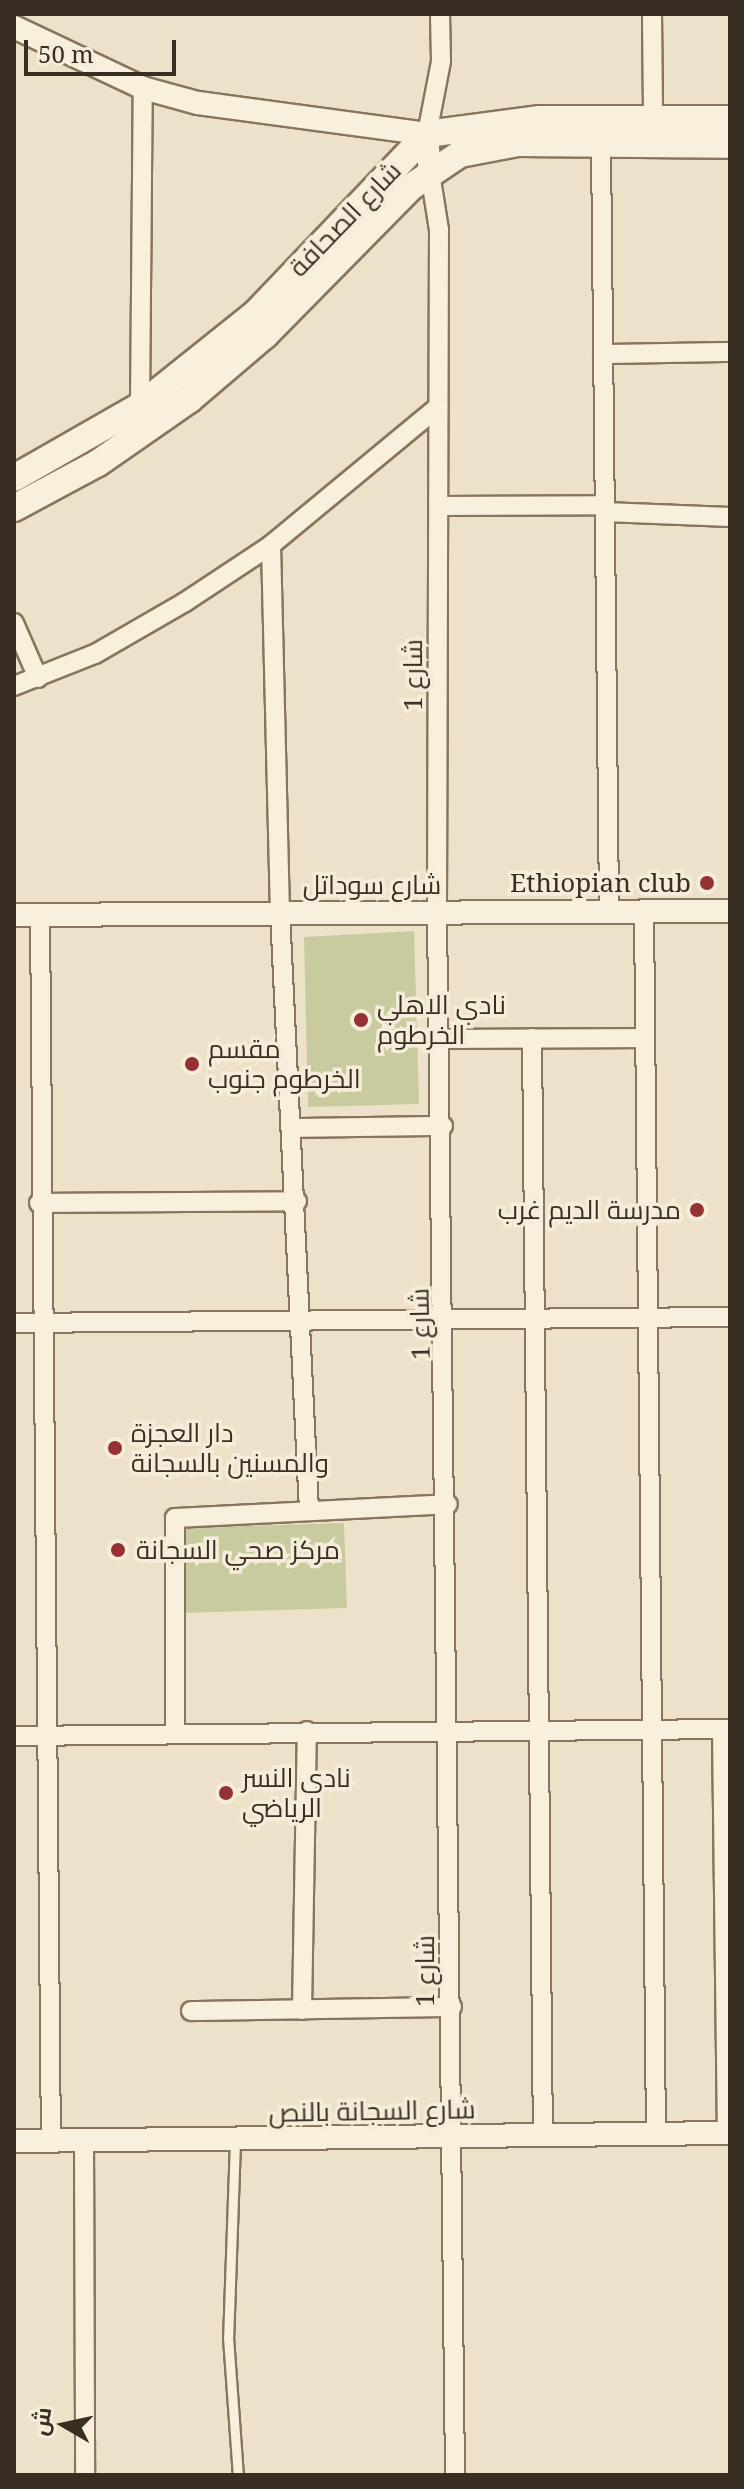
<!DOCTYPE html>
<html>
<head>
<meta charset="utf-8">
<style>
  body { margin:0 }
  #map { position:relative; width:744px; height:2489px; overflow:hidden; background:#ede2c9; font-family:"Noto Serif",Cairo,serif }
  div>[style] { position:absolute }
  .green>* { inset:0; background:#c7cb9d }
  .roads { filter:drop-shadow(2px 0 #89755e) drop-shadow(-2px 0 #89755e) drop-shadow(0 2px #89755e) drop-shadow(0 -2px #89755e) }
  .service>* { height:9px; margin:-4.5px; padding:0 4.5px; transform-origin:4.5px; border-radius:4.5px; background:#f8efdd }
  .minor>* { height:18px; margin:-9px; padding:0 9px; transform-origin:9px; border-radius:9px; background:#f8efdd }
  .tertiary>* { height:22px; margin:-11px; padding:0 11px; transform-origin:11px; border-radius:11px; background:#f8efdd }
  .secondary>* { height:26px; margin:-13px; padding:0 13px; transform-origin:13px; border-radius:13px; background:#f8efdd }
  .dots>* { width:22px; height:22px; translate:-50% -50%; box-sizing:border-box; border:4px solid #f5ecd9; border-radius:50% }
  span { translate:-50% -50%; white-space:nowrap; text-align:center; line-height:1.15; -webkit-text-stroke:7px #f5ecd9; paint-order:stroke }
  .street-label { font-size:26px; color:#3a2d21 }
  .poi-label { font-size:26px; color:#3a2d21 }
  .right { translate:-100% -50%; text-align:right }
  .left { translate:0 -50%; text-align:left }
  .frame { position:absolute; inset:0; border:16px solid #3a2d21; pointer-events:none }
  .north { position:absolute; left:24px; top:2385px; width:80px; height:80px; -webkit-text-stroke:6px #f5ecd9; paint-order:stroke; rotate:279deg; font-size:22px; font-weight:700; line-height:32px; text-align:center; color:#3a2d21 }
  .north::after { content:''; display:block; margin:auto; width:28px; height:36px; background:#3a2d21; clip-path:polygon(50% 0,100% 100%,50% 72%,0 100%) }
  .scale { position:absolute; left:24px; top:40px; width:152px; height:36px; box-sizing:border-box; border:4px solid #3a2d21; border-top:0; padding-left:10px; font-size:24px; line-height:28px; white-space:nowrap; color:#3a2d21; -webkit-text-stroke:6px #f5ecd9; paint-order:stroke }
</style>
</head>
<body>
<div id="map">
  <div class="green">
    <div style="clip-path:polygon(414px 931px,419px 1104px,308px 1107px,304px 937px)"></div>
    <div style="clip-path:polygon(344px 1523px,347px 1608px,181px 1613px,178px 1528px)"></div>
  </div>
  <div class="roads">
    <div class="service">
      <div style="left:235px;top:2141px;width:196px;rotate:92deg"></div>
      <div style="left:228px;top:2337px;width:138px;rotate:85.9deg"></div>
    </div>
    <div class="minor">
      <div style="left:652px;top:14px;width:104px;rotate:89.4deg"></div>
      <div style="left:427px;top:134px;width:74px;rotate:-79.1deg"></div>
      <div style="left:441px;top:61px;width:47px;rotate:-91.2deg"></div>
      <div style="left:601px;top:145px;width:766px;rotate:89.4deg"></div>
      <div style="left:430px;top:173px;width:58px;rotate:81deg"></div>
      <div style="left:439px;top:230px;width:683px;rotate:90.17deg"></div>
      <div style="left:437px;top:913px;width:1562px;rotate:89.34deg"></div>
      <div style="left:603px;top:354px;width:127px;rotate:-0.9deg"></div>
      <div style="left:140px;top:406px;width:318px;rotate:-89.5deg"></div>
      <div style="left:441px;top:506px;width:164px;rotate:-0.3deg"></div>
      <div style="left:605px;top:512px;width:125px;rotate:2.3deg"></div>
      <div style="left:271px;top:545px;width:368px;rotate:88.6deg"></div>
      <div style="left:280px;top:913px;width:598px;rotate:87.22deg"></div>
      <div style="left:14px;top:623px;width:60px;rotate:66.4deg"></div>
      <div style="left:14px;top:686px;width:87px;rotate:-21.6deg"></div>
      <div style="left:95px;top:654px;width:104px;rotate:-30deg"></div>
      <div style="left:185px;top:602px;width:103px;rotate:-33.5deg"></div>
      <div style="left:271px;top:545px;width:217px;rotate:-39.6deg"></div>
      <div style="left:644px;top:911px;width:1222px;rotate:89.44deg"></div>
      <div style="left:40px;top:915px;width:1226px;rotate:89.49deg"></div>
      <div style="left:532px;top:1038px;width:1099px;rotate:89.43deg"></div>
      <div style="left:443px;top:1039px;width:202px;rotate:-0.3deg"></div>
      <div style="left:292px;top:1128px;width:151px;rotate:-0.8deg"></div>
      <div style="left:39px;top:1203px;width:258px;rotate:-0.4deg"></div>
      <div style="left:14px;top:1323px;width:716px;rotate:-0.48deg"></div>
      <div style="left:722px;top:1729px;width:404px;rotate:89.3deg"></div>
      <div style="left:175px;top:1733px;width:215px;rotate:-90deg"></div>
      <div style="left:175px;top:1518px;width:273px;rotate:-2.9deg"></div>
      <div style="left:14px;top:1736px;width:716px;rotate:-0.56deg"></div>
      <div style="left:302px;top:2010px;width:279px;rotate:-89deg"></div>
      <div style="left:191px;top:2011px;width:261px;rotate:-0.9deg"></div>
      <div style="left:84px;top:2141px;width:334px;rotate:89.8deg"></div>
    </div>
    <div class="tertiary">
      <div style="left:14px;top:27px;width:143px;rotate:25.3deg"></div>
      <div style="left:143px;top:88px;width:57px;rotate:15.3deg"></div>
      <div style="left:198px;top:103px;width:231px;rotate:7.7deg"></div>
      <div style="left:427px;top:134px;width:39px;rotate:86deg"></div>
      <div style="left:14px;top:915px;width:716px;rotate:-0.32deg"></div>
      <div style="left:14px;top:2141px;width:716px;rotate:-0.64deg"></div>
    </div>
    <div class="secondary">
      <div style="left:14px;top:478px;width:145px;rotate:-29.7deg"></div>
      <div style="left:140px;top:406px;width:149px;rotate:-38.7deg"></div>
      <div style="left:256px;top:313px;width:248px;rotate:-46.3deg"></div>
      <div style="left:427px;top:134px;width:114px;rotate:-7.6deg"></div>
      <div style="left:540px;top:119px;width:190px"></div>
      <div style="left:14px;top:508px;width:95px;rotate:-28.2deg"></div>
      <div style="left:98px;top:463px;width:112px;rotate:-34.8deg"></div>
      <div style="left:190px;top:399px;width:99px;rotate:-40.5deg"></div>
      <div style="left:265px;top:335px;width:208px;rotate:-45.4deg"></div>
      <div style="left:411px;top:187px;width:59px;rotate:-34deg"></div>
      <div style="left:460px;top:154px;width:59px;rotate:-10.7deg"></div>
      <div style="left:518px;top:143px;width:212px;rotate:0.5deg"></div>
    </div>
  </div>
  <div class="dots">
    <div style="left:707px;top:883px;background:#963133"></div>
    <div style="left:361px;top:1020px;background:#963133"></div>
    <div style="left:192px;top:1064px;background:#963133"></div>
    <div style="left:697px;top:1210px;background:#963133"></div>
    <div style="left:115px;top:1448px;background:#963133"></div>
    <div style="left:118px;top:1550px;background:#963133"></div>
    <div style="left:226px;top:1793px;background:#963133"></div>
  </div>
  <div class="street-label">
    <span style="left:345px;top:219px;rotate:-46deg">شارع الصحافة</span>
    <span style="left:413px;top:675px;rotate:-90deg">شارع 1</span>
    <span style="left:372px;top:885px">شارع سوداتل</span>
    <span style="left:420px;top:1324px;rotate:-91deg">شارع 1</span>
    <span style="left:425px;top:1971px;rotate:-90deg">شارع 1</span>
    <span style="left:372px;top:2111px;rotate:-1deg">شارع السجانة بالنص</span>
  </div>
  <div class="poi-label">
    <span class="right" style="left:691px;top:883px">Ethiopian club</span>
    <span class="left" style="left:377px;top:1020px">نادي الاهلي<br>الخرطوم</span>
    <span class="left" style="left:208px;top:1064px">مقسم<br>الخرطوم جنوب</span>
    <span class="right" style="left:681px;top:1210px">مدرسة الديم غرب</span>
    <span class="left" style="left:131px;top:1448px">دار العجزة<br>والمسنين بالسجانة</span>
    <span class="left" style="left:136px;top:1550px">مركز صحي السجانة</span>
    <span class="left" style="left:242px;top:1793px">نادي النسر<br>الرياضي</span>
  </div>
  <div class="frame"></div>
  <div class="north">ش</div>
  <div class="scale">50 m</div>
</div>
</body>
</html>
